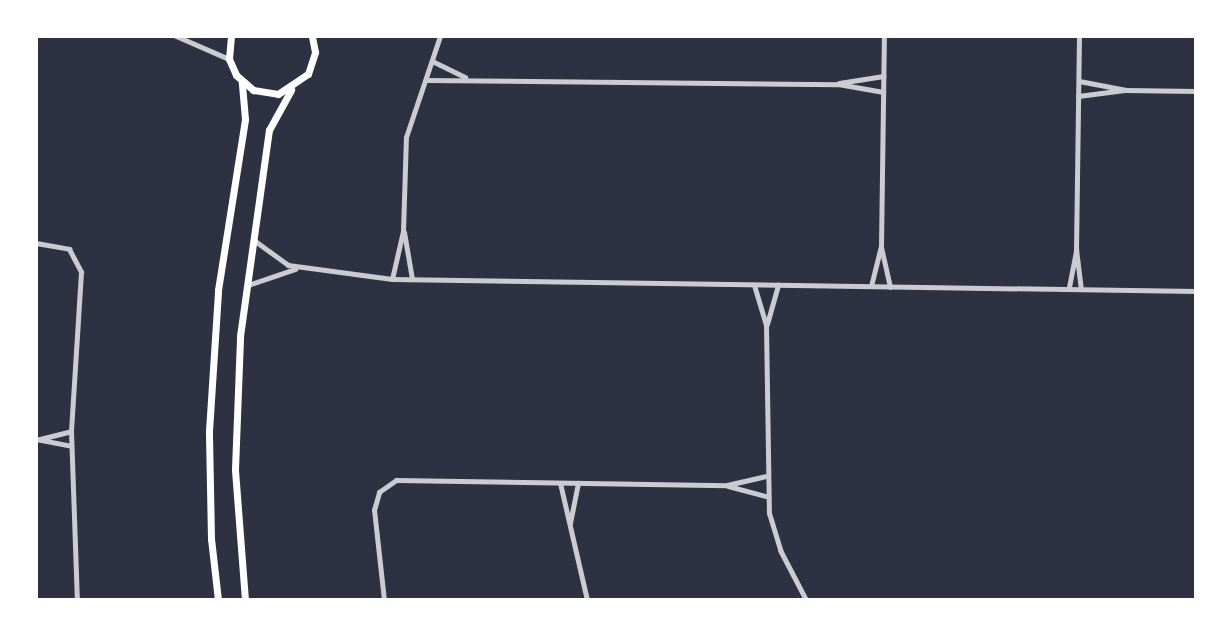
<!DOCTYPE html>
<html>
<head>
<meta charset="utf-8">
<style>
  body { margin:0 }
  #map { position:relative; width:1232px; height:636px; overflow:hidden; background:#2d3142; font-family:"Archivo Narrow",sans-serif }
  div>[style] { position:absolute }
  .minor>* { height:5px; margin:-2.5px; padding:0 2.5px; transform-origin:2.5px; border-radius:2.5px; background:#caccd0 }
  .secondary>* { height:7px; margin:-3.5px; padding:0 3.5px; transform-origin:3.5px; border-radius:3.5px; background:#fff }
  span { translate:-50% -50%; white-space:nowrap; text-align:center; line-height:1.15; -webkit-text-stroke:6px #fff; paint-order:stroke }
  .frame { position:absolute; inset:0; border:38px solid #fff; pointer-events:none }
</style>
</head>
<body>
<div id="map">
  <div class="minor">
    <div style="left:176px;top:36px;width:58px;rotate:23.5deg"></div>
    <div style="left:1079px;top:36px;width:213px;rotate:90.8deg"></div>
    <div style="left:1076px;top:249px;width:39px;rotate:83deg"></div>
    <div style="left:432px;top:61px;width:37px;rotate:26deg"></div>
    <div style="left:426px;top:80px;width:412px;rotate:0.6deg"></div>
    <div style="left:838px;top:84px;width:46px;rotate:10.1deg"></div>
    <div style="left:1079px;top:81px;width:48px;rotate:10.8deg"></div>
    <div style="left:1126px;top:90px;width:70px;rotate:0.8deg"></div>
    <div style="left:839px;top:83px;width:45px;rotate:-9deg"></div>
    <div style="left:1078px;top:96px;width:47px;rotate:-7.3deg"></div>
    <div style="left:404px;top:232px;width:48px;rotate:80.3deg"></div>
    <div style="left:255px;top:241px;width:41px;rotate:36deg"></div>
    <div style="left:288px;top:265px;width:105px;rotate:7.7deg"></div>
    <div style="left:392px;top:279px;width:804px;rotate:0.86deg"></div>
    <div style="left:36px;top:243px;width:34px;rotate:10deg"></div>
    <div style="left:69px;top:249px;width:26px;rotate:62deg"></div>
    <div style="left:81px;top:272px;width:159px;rotate:93.6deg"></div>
    <div style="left:71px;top:431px;width:169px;rotate:88deg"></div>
    <div style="left:881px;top:247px;width:41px;rotate:77.3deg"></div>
    <div style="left:392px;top:279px;width:49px;rotate:-77.1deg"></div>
    <div style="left:403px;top:231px;width:94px;rotate:-88.2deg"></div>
    <div style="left:406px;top:137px;width:107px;rotate:-71.4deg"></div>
    <div style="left:248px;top:285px;width:50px;rotate:-18.8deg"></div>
    <div style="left:754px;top:285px;width:42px;rotate:73.3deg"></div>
    <div style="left:766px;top:325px;width:188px;rotate:89.1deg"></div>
    <div style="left:769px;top:513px;width:39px;rotate:73deg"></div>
    <div style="left:780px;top:550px;width:56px;rotate:62.5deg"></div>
    <div style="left:871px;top:286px;width:41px;rotate:-76deg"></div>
    <div style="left:881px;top:246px;width:210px;rotate:-89.2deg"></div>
    <div style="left:1069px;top:287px;width:38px;rotate:-79deg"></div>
    <div style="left:767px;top:324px;width:41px;rotate:-74.2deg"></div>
    <div style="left:36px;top:439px;width:36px;rotate:11deg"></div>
    <div style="left:40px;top:439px;width:32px;rotate:-14deg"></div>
    <div style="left:560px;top:483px;width:120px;rotate:77deg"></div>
    <div style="left:728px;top:486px;width:39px;rotate:15deg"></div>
    <div style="left:570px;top:523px;width:41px;rotate:-78.7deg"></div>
    <div style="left:384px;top:600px;width:91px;rotate:-96.3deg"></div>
    <div style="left:374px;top:510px;width:19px;rotate:-74deg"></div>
    <div style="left:379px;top:492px;width:21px;rotate:-35deg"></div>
    <div style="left:396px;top:480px;width:331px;rotate:0.9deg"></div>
    <div style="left:727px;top:485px;width:39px;rotate:-13deg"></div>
  </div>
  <div class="secondary">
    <div style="left:231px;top:36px;width:23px;rotate:95deg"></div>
    <div style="left:229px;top:59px;width:17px;rotate:66deg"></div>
    <div style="left:236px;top:75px;width:23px;rotate:41deg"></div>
    <div style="left:253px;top:90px;width:25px;rotate:9deg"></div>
    <div style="left:278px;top:94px;width:36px;rotate:-34deg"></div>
    <div style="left:308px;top:74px;width:23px;rotate:-72deg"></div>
    <div style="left:315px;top:52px;width:16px;rotate:-101deg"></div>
    <div style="left:218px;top:600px;width:61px;rotate:-96.5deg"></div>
    <div style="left:211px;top:539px;width:108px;rotate:-91.1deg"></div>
    <div style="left:209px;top:431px;width:141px;rotate:-86.3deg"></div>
    <div style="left:218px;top:290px;width:173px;rotate:-81deg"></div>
    <div style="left:245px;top:119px;width:37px;rotate:-95deg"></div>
    <div style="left:245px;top:600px;width:131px;rotate:-94.4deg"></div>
    <div style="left:235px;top:469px;width:133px;rotate:-87.8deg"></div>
    <div style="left:240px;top:336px;width:208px;rotate:-82deg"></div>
    <div style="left:269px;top:130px;width:46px;rotate:-61.2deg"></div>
  </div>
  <div class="frame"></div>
</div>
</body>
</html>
